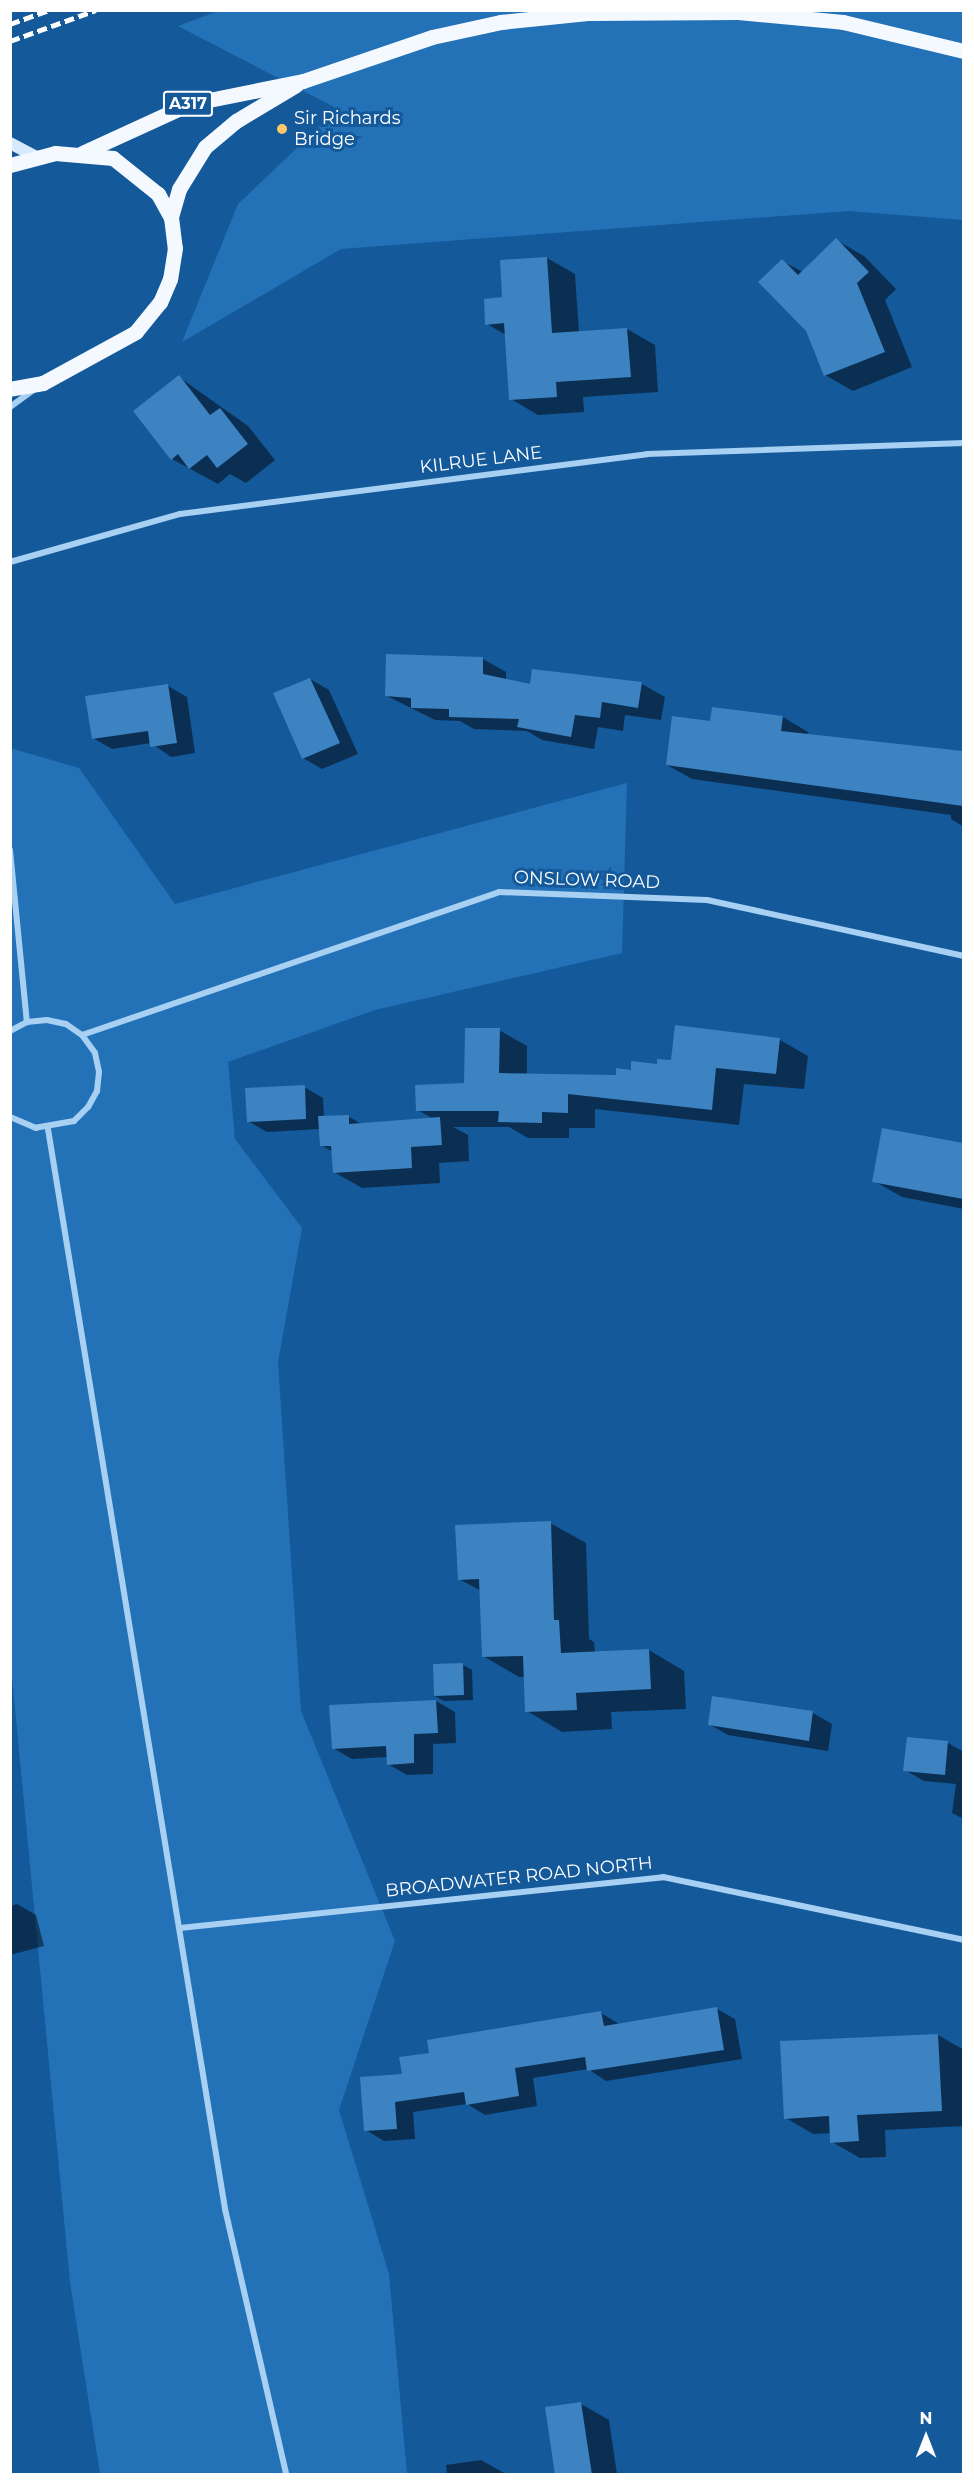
<!DOCTYPE html>
<html>
<head>
<meta charset="utf-8">
<style>
  body { margin:0 }
  #map { position:relative; width:974px; height:2485px; overflow:hidden; background:#14599a; font-family:Montserrat,sans-serif }
  div>[style] { position:absolute }
  .green>* { inset:0; background:#2372b7 }
  .shadow>* { inset:0; background:#0007 }
  .building>* { inset:0; background:#3d82c1 }
  .street>* { height:6px; margin:-3px; padding:0 3px; transform-origin:3px; border-radius:3px; background:#a8d0f3 }
  .secondary>* { height:12px; margin:-6px; padding:0 6px; transform-origin:6px; border-radius:6px; background:#d7eafd }
  .primary>* { height:15px; margin:-7.5px; padding:0 7.5px; transform-origin:7.5px; border-radius:7.5px; background:#f4f9ff }
  .rail>* { height:4.5px; margin-top:-2.25px; transform-origin:0; background:repeating-linear-gradient(90deg,#fff 0 10px,transparent 0 14.5px) }
  .dots>* { width:16px; height:16px; translate:-50% -50%; box-sizing:border-box; border:3px solid #14599a; border-radius:50% }
  span { translate:-50% -50%; white-space:nowrap; text-align:center; line-height:1.15; -webkit-text-stroke:6px #14599a; paint-order:stroke }
  .shield-label span { padding:2px 4px; background:#14599a; border:2px solid; border-radius:4px; -webkit-text-stroke-width:0 }
  .shield-label { font-size:16px; color:#fff; font-weight:700 }
  .poi-label { font-size:18px; color:#fff }
  .left { translate:0 -50%; text-align:left }
  .street-label { font-size:18px; color:#fff }
  .frame { position:absolute; inset:0; border:12px solid #fff; pointer-events:none }
  .north { position:absolute; left:896px; top:2407px; width:60px; height:60px; -webkit-text-stroke:4px #14599a; paint-order:stroke; rotate:0deg; font-size:16px; font-weight:700; line-height:24px; text-align:center; color:#fff }
  .north::after { content:''; display:block; margin:auto; width:21px; height:27px; background:#fff; clip-path:polygon(50% 0,100% 100%,50% 72%,0 100%) }
</style>
</head>
<body>
<div id="map">
  <div class="green">
    <div style="clip-path:polygon(221px 10px,963px 11px,963px 220px,849px 211px,341px 249px,182px 342px,238px 204px,338px 109px,178px 26px)"></div>
    <div style="clip-path:polygon(10px 748px,79px 768px,175px 904px,627px 783px,622px 953px,375px 1010px,228px 1062px,235px 1139px,302px 1228px,278px 1362px,301px 1711px,395px 1941px,339px 2110px,389px 2274px,407px 2474px,100px 2474px,70px 2282px,11px 1667px)"></div>
  </div>
  <div class="shadow">
    <div style="clip-path:polygon(836px 240px,864px 256px,896px 289px,885px 300px,912px 367px,853px 391px,825px 375px,782px 261px,803px 272px)"></div>
    <div style="clip-path:polygon(547px 258px,575px 274px,579px 333px,627px 329px,655px 345px,658px 392px,583px 397px,584px 412px,538px 415px,511px 399px,506px 335px,487px 324px,504px 299px)"></div>
    <div style="clip-path:polygon(179px 377px,248px 426px,275px 460px,246px 483px,230px 474px,218px 484px,172px 459px)"></div>
    <div style="clip-path:polygon(483px 659px,506px 672px,506px 680px,532px 685px,534px 670px,642px 684px,665px 697px,661px 720px,625px 715px,623px 731px,598px 727px,594px 749px,542px 740px,527px 731px,474px 729px,460px 721px,435px 720px,387px 696px)"></div>
    <div style="clip-path:polygon(310px 679px,329px 690px,358px 754px,322px 769px,303px 758px)"></div>
    <div style="clip-path:polygon(168px 686px,187px 697px,195px 753px,171px 757px,151px 743px,112px 749px,93px 738px)"></div>
    <div style="clip-path:polygon(783px 717px,808px 732px,807px 736px,964px 753px,964px 827px,951px 819px,951px 815px,692px 779px,667px 765px,711px 723px)"></div>
    <div style="clip-path:polygon(499px 1030px,527px 1046px,527px 1075px,617px 1076px,780px 1040px,808px 1056px,804px 1089px,744px 1084px,739px 1125px,595px 1109px,595px 1128px,569px 1128px,569px 1138px,528px 1138px,509px 1127px,453px 1127px,468px 1135px,469px 1161px,439px 1163px,440px 1183px,362px 1188px,334px 1172px,333px 1152px,321px 1145px,320px 1129px,267px 1132px,248px 1121px,304px 1087px,323px 1098px,324px 1117px,348px 1116px,363px 1125px,433px 1119px,418px 1110px,465px 1084px)"></div>
    <div style="clip-path:polygon(884px 1130px,964px 1145px,964px 1209px,902px 1197px,874px 1181px)"></div>
    <div style="clip-path:polygon(550px 1523px,586px 1543px,589px 1639px,594px 1642px,595px 1653px,649px 1650px,684px 1671px,686px 1709px,611px 1712px,612px 1729px,562px 1732px,527px 1711px,525px 1677px,519px 1677px,483px 1656px,481px 1591px,459px 1579px)"></div>
    <div style="clip-path:polygon(463px 1665px,472px 1670px,473px 1700px,444px 1701px,435px 1696px)"></div>
    <div style="clip-path:polygon(713px 1698px,813px 1713px,832px 1724px,828px 1751px,728px 1735px,709px 1724px)"></div>
    <div style="clip-path:polygon(436px 1701px,455px 1712px,456px 1743px,433px 1744px,433px 1774px,407px 1775px,388px 1764px,388px 1757px,352px 1759px,333px 1748px)"></div>
    <div style="clip-path:polygon(908px 1739px,948px 1743px,964px 1752px,964px 1819px,952px 1813px,956px 1784px,924px 1781px,905px 1770px)"></div>
    <div style="clip-path:polygon(17px 1904px,36px 1915px,44px 1946px,10px 1955px,10px 1906px)"></div>
    <div style="clip-path:polygon(717px 2009px,735px 2019px,742px 2059px,606px 2081px,588px 2069px,533px 2078px,537px 2106px,485px 2115px,467px 2104px,413px 2112px,415px 2139px,384px 2141px,366px 2130px,403px 2076px,431px 2054px,601px 2013px,619px 2024px)"></div>
    <div style="clip-path:polygon(938px 2035px,964px 2050px,964px 2126px,885px 2130px,886px 2157px,860px 2158px,832px 2142px,831px 2133px,813px 2134px,786px 2118px)"></div>
    <div style="clip-path:polygon(581px 2404px,609px 2420px,617px 2474px,556px 2474px)"></div>
    <div style="clip-path:polygon(481px 2460px,506px 2474px,447px 2474px,446px 2465px)"></div>
  </div>
  <div class="building">
    <div style="clip-path:polygon(836px 238px,869px 272px,857px 283px,885px 352px,824px 376px,806px 331px,758px 282px,782px 259px,798px 275px)"></div>
    <div style="clip-path:polygon(547px 257px,552px 333px,627px 328px,631px 377px,556px 382px,557px 397px,509px 400px,504px 323px,485px 325px,484px 299px,502px 297px,500px 260px)"></div>
    <div style="clip-path:polygon(179px 375px,210px 415px,220px 408px,248px 444px,217px 468px,207px 455px,189px 469px,178px 454px,171px 460px,133px 411px)"></div>
    <div style="clip-path:polygon(386px 654px,483px 657px,483px 674px,530px 684px,532px 669px,642px 682px,638px 708px,602px 702px,600px 718px,575px 715px,571px 737px,517px 727px,519px 719px,449px 717px,449px 709px,411px 708px,411px 698px,385px 696px)"></div>
    <div style="clip-path:polygon(310px 678px,340px 743px,302px 759px,273px 693px)"></div>
    <div style="clip-path:polygon(168px 684px,177px 743px,150px 747px,148px 731px,92px 739px,85px 696px)"></div>
    <div style="clip-path:polygon(712px 707px,783px 716px,781px 731px,963px 751px,963px 806px,666px 765px,672px 716px,710px 721px)"></div>
    <div style="clip-path:polygon(675px 1025px,780px 1038px,776px 1074px,716px 1068px,712px 1110px,568px 1094px,568px 1113px,542px 1112px,542px 1123px,498px 1122px,499px 1111px,416px 1111px,415px 1085px,464px 1083px,465px 1028px,500px 1028px,499px 1073px,616px 1075px,616px 1068px,631px 1070px,631px 1061px,657px 1064px,657px 1059px,671px 1060px)"></div>
    <div style="clip-path:polygon(305px 1085px,306px 1119px,247px 1122px,245px 1088px)"></div>
    <div style="clip-path:polygon(349px 1115px,349px 1124px,440px 1117px,442px 1145px,411px 1147px,412px 1168px,333px 1173px,331px 1146px,320px 1146px,318px 1116px)"></div>
    <div style="clip-path:polygon(882px 1128px,963px 1143px,963px 1199px,872px 1182px)"></div>
    <div style="clip-path:polygon(551px 1521px,554px 1620px,559px 1620px,561px 1653px,649px 1649px,651px 1689px,576px 1693px,577px 1710px,525px 1712px,523px 1656px,482px 1657px,479px 1579px,458px 1580px,455px 1525px)"></div>
    <div style="clip-path:polygon(463px 1663px,464px 1695px,434px 1696px,433px 1664px)"></div>
    <div style="clip-path:polygon(712px 1696px,813px 1711px,809px 1741px,708px 1725px)"></div>
    <div style="clip-path:polygon(436px 1700px,438px 1733px,414px 1734px,414px 1763px,387px 1765px,386px 1746px,332px 1749px,329px 1705px)"></div>
    <div style="clip-path:polygon(907px 1737px,948px 1741px,945px 1775px,903px 1771px)"></div>
    <div style="clip-path:polygon(717px 2007px,724px 2050px,587px 2071px,585px 2057px,515px 2068px,519px 2096px,466px 2105px,464px 2092px,395px 2102px,397px 2129px,364px 2131px,360px 2077px,402px 2074px,399px 2057px,429px 2053px,427px 2040px,601px 2011px,604px 2026px)"></div>
    <div style="clip-path:polygon(938px 2034px,942px 2111px,857px 2115px,859px 2141px,830px 2143px,829px 2116px,784px 2119px,780px 2041px)"></div>
    <div style="clip-path:polygon(581px 2402px,592px 2475px,555px 2475px,545px 2407px)"></div>
  </div>
  <div class="street">
    <div style="left:10px;top:407px;width:31px;rotate:-36deg"></div>
    <div style="left:10px;top:562px;width:177px;rotate:-15.8deg"></div>
    <div style="left:180px;top:514px;width:471px;rotate:-7.3deg"></div>
    <div style="left:647px;top:454px;width:317px;rotate:-2deg"></div>
    <div style="left:10px;top:850px;width:173px;rotate:84.4deg"></div>
    <div style="left:10px;top:1031px;width:19px;rotate:-28deg"></div>
    <div style="left:27px;top:1022px;width:20px;rotate:-6deg"></div>
    <div style="left:47px;top:1020px;width:19px;rotate:12deg"></div>
    <div style="left:66px;top:1024px;width:19px;rotate:35deg"></div>
    <div style="left:82px;top:1035px;width:22px;rotate:54deg"></div>
    <div style="left:95px;top:1053px;width:19px;rotate:78deg"></div>
    <div style="left:99px;top:1072px;width:19px;rotate:96deg"></div>
    <div style="left:97px;top:1091px;width:18px;rotate:119deg"></div>
    <div style="left:88px;top:1107px;width:20px;rotate:135deg"></div>
    <div style="left:74px;top:1121px;width:39px;rotate:170deg"></div>
    <div style="left:36px;top:1128px;width:28px;rotate:-157deg"></div>
    <div style="left:82px;top:1035px;width:441px;rotate:-18.9deg"></div>
    <div style="left:499px;top:892px;width:208px;rotate:2.2deg"></div>
    <div style="left:707px;top:900px;width:263px;rotate:12.3deg"></div>
    <div style="left:48px;top:1129px;width:1094px;rotate:80.69deg"></div>
    <div style="left:225px;top:2209px;width:272px;rotate:77deg"></div>
    <div style="left:180px;top:1928px;width:486px;rotate:-6deg"></div>
    <div style="left:663px;top:1877px;width:308px;rotate:11.8deg"></div>
  </div>
  <div class="secondary">
    <div style="left:10px;top:143px;width:30px;rotate:28deg"></div>
  </div>
  <div class="primary">
    <div style="left:82px;top:153px;width:118px;rotate:-24.6deg"></div>
    <div style="left:189px;top:104px;width:116px;rotate:-11.4deg"></div>
    <div style="left:303px;top:81px;width:136px;rotate:-18.8deg"></div>
    <div style="left:432px;top:37px;width:71px;rotate:-12.3deg"></div>
    <div style="left:501px;top:22px;width:87px;rotate:-5.9deg"></div>
    <div style="left:588px;top:13px;width:150px;rotate:-0.4deg"></div>
    <div style="left:738px;top:12px;width:105px;rotate:5.4deg"></div>
    <div style="left:843px;top:22px;width:124px;rotate:13.5deg"></div>
    <div style="left:10px;top:165px;width:47px;rotate:-14.9deg"></div>
    <div style="left:55px;top:153px;width:58px;rotate:4.9deg"></div>
    <div style="left:113px;top:158px;width:58px;rotate:38.7deg"></div>
    <div style="left:158px;top:194px;width:26px;rotate:61deg"></div>
    <div style="left:171px;top:217px;width:31px;rotate:83deg"></div>
    <div style="left:175px;top:248px;width:31px;rotate:99deg"></div>
    <div style="left:170px;top:279px;width:25px;rotate:113deg"></div>
    <div style="left:160px;top:302px;width:38px;rotate:129deg"></div>
    <div style="left:136px;top:332px;width:106px;rotate:151.3deg"></div>
    <div style="left:43px;top:383px;width:34px;rotate:170deg"></div>
    <div style="left:171px;top:217px;width:29px;rotate:-74deg"></div>
    <div style="left:179px;top:189px;width:49px;rotate:-58.2deg"></div>
    <div style="left:205px;top:147px;width:40px;rotate:-40deg"></div>
    <div style="left:236px;top:121px;width:70px;rotate:-31deg"></div>
  </div>
  <div class="rail">
    <div style="left:10px;top:24px;width:41px;rotate:-19.7deg"></div>
    <div style="left:10px;top:41px;width:91px;rotate:-19.8deg"></div>
  </div>
  <div class="dots">
    <div style="left:282px;top:129px;background:#ffc86a"></div>
  </div>
  <div class="shield-label">
    <span style="left:188px;top:104px">A317</span>
  </div>
  <div class="poi-label">
    <span class="left" style="left:294px;top:129px">Sir Richards<br>Bridge</span>
  </div>
  <div class="street-label">
    <span style="left:481px;top:460px;rotate:-7deg">KILRUE LANE</span>
    <span style="left:587px;top:880px;rotate:2deg">ONSLOW ROAD</span>
    <span style="left:519px;top:1877px;rotate:-6deg">BROADWATER ROAD NORTH</span>
  </div>
  <div class="frame"></div>
  <div class="north">N</div>
</div>
</body>
</html>
